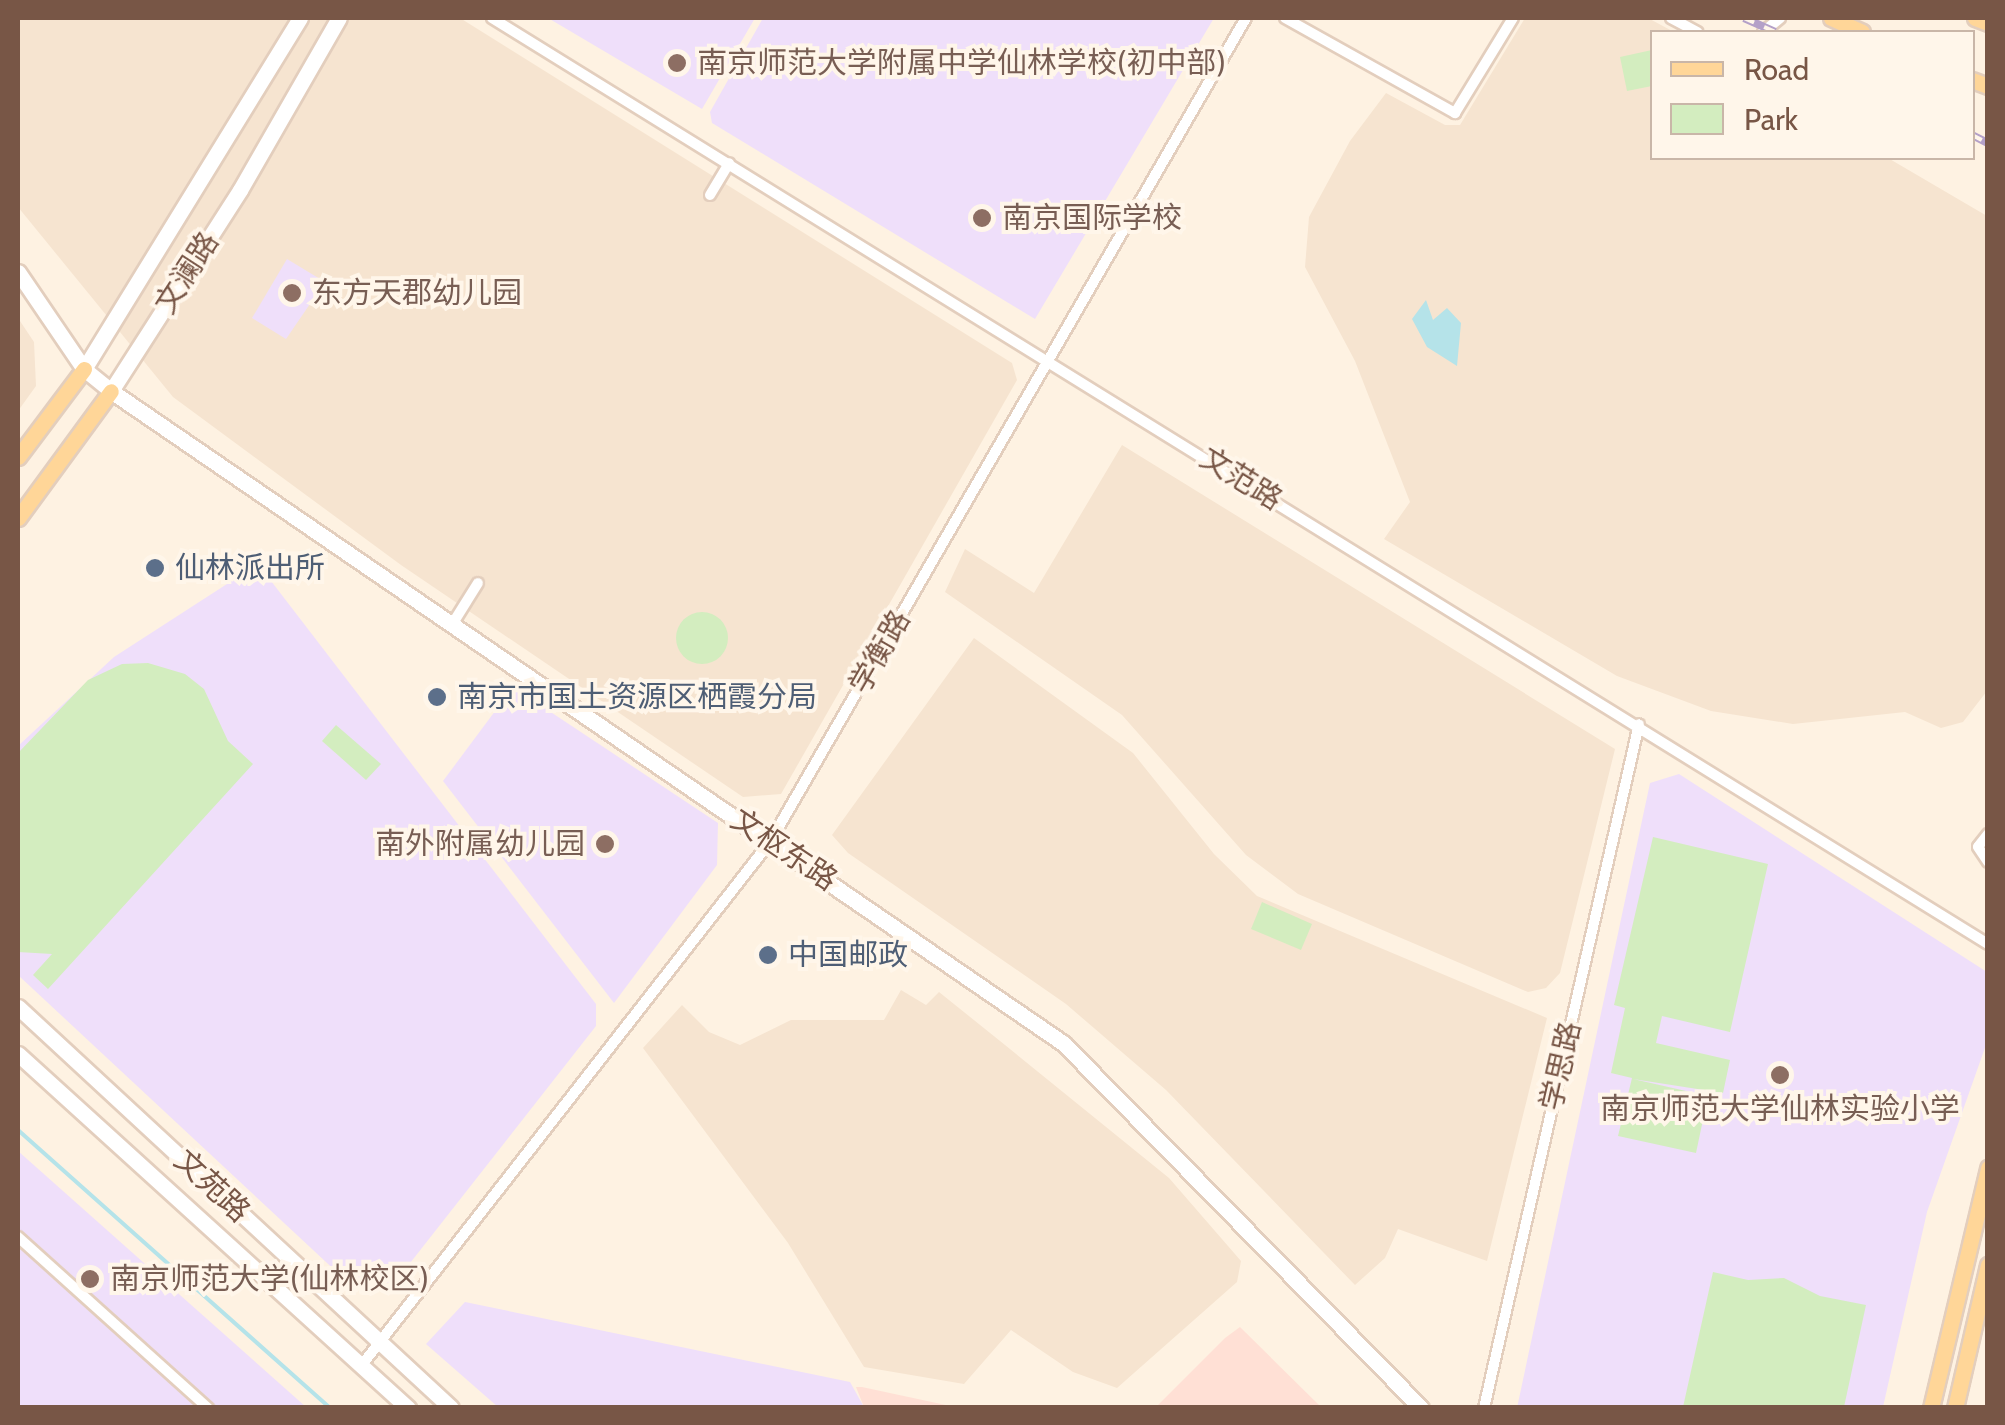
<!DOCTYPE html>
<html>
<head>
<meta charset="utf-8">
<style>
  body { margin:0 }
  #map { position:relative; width:2005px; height:1425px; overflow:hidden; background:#fef2e2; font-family:Cabin,"Noto Sans SC",sans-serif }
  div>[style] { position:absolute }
  .residential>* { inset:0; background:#f6e4d0 }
  .commercial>* { inset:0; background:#ffe0d5 }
  .education>* { inset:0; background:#efdffa }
  .green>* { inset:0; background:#d3edbf }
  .round { border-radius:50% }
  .water>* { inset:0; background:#b5e3e9 }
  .stream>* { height:4px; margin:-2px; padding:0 2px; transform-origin:2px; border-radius:2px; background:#b5e3e9 }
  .roads { filter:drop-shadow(2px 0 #e3cebd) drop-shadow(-2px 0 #e3cebd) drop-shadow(0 2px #e3cebd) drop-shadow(0 -2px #e3cebd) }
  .street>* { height:10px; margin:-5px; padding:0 5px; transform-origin:5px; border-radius:5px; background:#fff }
  .secondary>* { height:15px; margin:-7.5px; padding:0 7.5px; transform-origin:7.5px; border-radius:7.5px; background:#fff }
  .primary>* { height:15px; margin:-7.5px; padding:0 7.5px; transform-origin:7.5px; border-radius:7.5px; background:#ffd698 }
  .rail>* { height:8px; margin-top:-4px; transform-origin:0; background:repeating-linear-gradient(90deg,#fff6ea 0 11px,#b4a0c8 0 22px); box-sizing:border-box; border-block:2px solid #b4a0c8 }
  .dots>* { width:28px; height:28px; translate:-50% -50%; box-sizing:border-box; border:5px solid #fff6ea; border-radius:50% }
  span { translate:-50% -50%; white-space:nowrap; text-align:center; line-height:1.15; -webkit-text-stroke:8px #fff6ea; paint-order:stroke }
  .education-label { font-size:30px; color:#785e54 }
  .left { translate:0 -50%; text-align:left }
  .right { translate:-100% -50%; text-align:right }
  .street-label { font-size:30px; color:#785646 }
  .service-label { font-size:30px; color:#4e5e75 }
  .frame { position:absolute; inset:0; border:20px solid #785646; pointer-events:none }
  .legend { position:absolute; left:1650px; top:30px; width:325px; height:130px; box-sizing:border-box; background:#fff6ea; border:2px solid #c9b6a8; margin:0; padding:12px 18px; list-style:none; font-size:30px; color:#785646 }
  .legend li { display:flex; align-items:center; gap:20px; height:50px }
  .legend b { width:50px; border:2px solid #c9b6a8 }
</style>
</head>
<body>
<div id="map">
  <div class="residential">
    <div style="clip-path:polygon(18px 18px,460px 18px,1012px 363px,1017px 380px,781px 794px,743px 797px,401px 565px,173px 397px,18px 207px)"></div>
    <div style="clip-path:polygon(1525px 18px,1648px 18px,1674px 32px,1652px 32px,1652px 158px,1888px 158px,1987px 216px,1987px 691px,1963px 722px,1941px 728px,1905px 712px,1793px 724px,1711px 711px,1617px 676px,1384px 539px,1410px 502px,1355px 361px,1305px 267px,1309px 217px,1350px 141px,1386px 93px,1445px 125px,1460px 125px)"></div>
    <div style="clip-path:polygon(18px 318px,34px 342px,36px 386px,18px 411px)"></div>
    <div style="clip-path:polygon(1122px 445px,1615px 749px,1560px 973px,1546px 988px,1528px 992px,1298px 894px,1246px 855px,1122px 715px,945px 592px,965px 549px,1034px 593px)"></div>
    <div style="clip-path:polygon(974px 638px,1133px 753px,1214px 854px,1257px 896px,1547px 1018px,1487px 1261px,1398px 1229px,1385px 1258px,1355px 1285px,1166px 1090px,1066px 1004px,848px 853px,832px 835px)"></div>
    <div style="clip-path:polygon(901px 990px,926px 1005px,939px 992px,1005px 1045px,1169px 1178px,1241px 1261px,1237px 1282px,1117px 1388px,1073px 1372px,1011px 1330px,964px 1384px,864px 1367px,788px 1243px,643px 1048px,682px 1005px,709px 1032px,740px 1045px,791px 1020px,884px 1020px)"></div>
  </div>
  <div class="commercial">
    <div style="clip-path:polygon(1240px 1327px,1321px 1407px,1156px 1407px,1225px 1338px)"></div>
    <div style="clip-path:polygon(856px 1387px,862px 1387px,955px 1407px,864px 1407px)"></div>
  </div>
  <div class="education">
    <div style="clip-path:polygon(548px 18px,755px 18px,702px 109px)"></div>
    <div style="clip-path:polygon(763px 18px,1214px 18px,1035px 319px,712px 123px,710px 112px)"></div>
    <div style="clip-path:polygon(287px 259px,325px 282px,286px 339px,252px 318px)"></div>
    <div style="clip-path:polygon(258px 564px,596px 1004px,596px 1026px,396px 1281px,374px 1286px,341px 1276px,18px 975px,18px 746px,114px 657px)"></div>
    <div style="clip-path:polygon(513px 687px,718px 823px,717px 865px,614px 1003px,443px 781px)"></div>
    <div style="clip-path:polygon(1679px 774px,1987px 972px,1987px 1042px,1927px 1212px,1883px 1407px,1517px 1408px,1650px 783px)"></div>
    <div style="clip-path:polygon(18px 1151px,306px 1407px,18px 1407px)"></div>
    <div style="clip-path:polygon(465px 1302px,850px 1382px,864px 1407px,498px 1407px,426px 1344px)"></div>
  </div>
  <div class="green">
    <div style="clip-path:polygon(1652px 50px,1652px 86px,1627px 91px,1620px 57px)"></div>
    <div class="round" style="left:676px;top:612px;width:52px;height:52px"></div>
    <div style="clip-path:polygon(148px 663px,185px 674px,204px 689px,228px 741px,253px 764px,48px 989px,33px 975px,52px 954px,18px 952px,18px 753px,88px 680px,122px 664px)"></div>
    <div style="clip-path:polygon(336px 725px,381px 764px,366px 780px,322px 741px)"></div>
    <div style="clip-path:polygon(1653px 837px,1768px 864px,1730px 1032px,1662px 1016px,1656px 1043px,1730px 1060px,1723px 1093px,1633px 1079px,1708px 1096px,1696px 1153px,1618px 1136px,1632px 1078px,1611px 1073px,1625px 1008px,1614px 1005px)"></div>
    <div style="clip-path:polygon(1262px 902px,1312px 924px,1301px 950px,1251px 929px)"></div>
    <div style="clip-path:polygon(1713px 1272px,1748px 1280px,1784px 1278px,1820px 1296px,1866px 1305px,1844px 1407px,1683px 1407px)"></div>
  </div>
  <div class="water">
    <div style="clip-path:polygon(1426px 300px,1433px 320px,1447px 308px,1461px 323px,1457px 366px,1427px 347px,1412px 319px)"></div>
  </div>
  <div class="stream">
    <div style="left:18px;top:1130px;width:418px;rotate:41.7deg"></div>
  </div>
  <div class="roads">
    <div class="street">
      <div style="left:492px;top:18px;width:1759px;rotate:31.76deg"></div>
      <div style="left:1285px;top:18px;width:195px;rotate:29.2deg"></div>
      <div style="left:1455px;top:113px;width:111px;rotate:-58.6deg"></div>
      <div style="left:1671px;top:18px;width:30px;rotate:28deg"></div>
      <div style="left:1763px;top:32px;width:22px;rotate:-39deg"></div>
      <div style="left:710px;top:195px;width:37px;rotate:-59deg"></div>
      <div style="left:453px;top:623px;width:47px;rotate:-58deg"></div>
      <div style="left:1988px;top:834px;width:16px;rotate:128deg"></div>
      <div style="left:1978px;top:847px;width:18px;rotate:56deg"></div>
      <div style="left:18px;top:1237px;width:256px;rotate:42deg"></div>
      <div style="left:361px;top:1366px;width:665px;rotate:-52.03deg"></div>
      <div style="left:770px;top:842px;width:952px;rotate:-59.99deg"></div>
      <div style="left:1484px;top:1408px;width:701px;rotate:-77.23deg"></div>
    </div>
    <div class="secondary">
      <div style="left:18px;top:272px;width:117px;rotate:55.8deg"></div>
      <div style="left:84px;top:369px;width:35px;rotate:39deg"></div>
      <div style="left:111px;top:391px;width:1154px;rotate:34.41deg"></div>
      <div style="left:1063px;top:1043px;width:511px;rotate:45.55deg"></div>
      <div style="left:84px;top:369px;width:412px;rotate:-58.4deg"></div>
      <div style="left:111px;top:391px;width:239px;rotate:-57.3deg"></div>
      <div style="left:240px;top:190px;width:198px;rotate:-60.1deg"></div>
      <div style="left:18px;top:1007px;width:590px;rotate:42.8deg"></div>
      <div style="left:18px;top:1054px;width:527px;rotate:42.23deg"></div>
    </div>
    <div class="primary">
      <div style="left:1831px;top:18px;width:34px;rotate:24deg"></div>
      <div style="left:1975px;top:18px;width:14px;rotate:21deg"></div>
      <div style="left:1972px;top:80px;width:17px;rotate:21deg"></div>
      <div style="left:18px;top:457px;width:110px;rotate:-53.1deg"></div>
      <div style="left:18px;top:518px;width:157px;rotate:-53.8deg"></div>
      <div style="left:1931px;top:1408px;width:247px;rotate:-76.6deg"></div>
      <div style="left:1955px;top:1408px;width:147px;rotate:-77deg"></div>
    </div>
  </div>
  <div class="rail">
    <div style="left:1744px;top:18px;width:34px;rotate:24deg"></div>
    <div style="left:1972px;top:135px;width:18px;rotate:27deg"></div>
  </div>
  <div class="dots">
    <div style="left:677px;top:63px;background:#8d6e63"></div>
    <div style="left:982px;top:218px;background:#8d6e63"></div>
    <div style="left:292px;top:293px;background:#8d6e63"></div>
    <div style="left:155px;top:568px;background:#5c6f8a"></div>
    <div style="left:437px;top:697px;background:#5c6f8a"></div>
    <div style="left:605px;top:844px;background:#8d6e63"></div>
    <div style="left:768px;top:955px;background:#5c6f8a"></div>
    <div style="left:1780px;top:1075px;background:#8d6e63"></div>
    <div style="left:90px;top:1279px;background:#8d6e63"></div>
  </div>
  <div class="education-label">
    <span class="left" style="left:697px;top:63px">南京师范大学附属中学仙林学校(初中部)</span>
    <span class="left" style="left:1002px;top:218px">南京国际学校</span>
    <span class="left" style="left:312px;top:293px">东方天郡幼儿园</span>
    <span class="right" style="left:585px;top:844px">南外附属幼儿园</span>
    <span style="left:1780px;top:1109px">南京师范大学仙林实验小学</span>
    <span class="left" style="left:110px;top:1279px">南京师范大学(仙林校区)</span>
  </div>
  <div class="street-label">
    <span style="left:187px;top:273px;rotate:-57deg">文澜路</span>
    <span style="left:1241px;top:479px;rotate:32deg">文范路</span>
    <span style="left:880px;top:652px;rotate:-60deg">学衡路</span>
    <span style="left:784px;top:850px;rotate:34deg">文枢东路</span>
    <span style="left:1561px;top:1066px;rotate:-77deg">学思路</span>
    <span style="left:212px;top:1186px;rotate:43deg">文苑路</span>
  </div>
  <div class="service-label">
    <span class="left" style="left:175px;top:568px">仙林派出所</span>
    <span class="left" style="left:457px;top:697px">南京市国土资源区栖霞分局</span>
    <span class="left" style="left:788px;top:955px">中国邮政</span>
  </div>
  <div class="frame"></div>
  <ul class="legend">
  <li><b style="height:12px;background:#ffd698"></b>Road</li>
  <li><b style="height:28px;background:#d3edbf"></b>Park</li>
  </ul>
</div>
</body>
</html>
